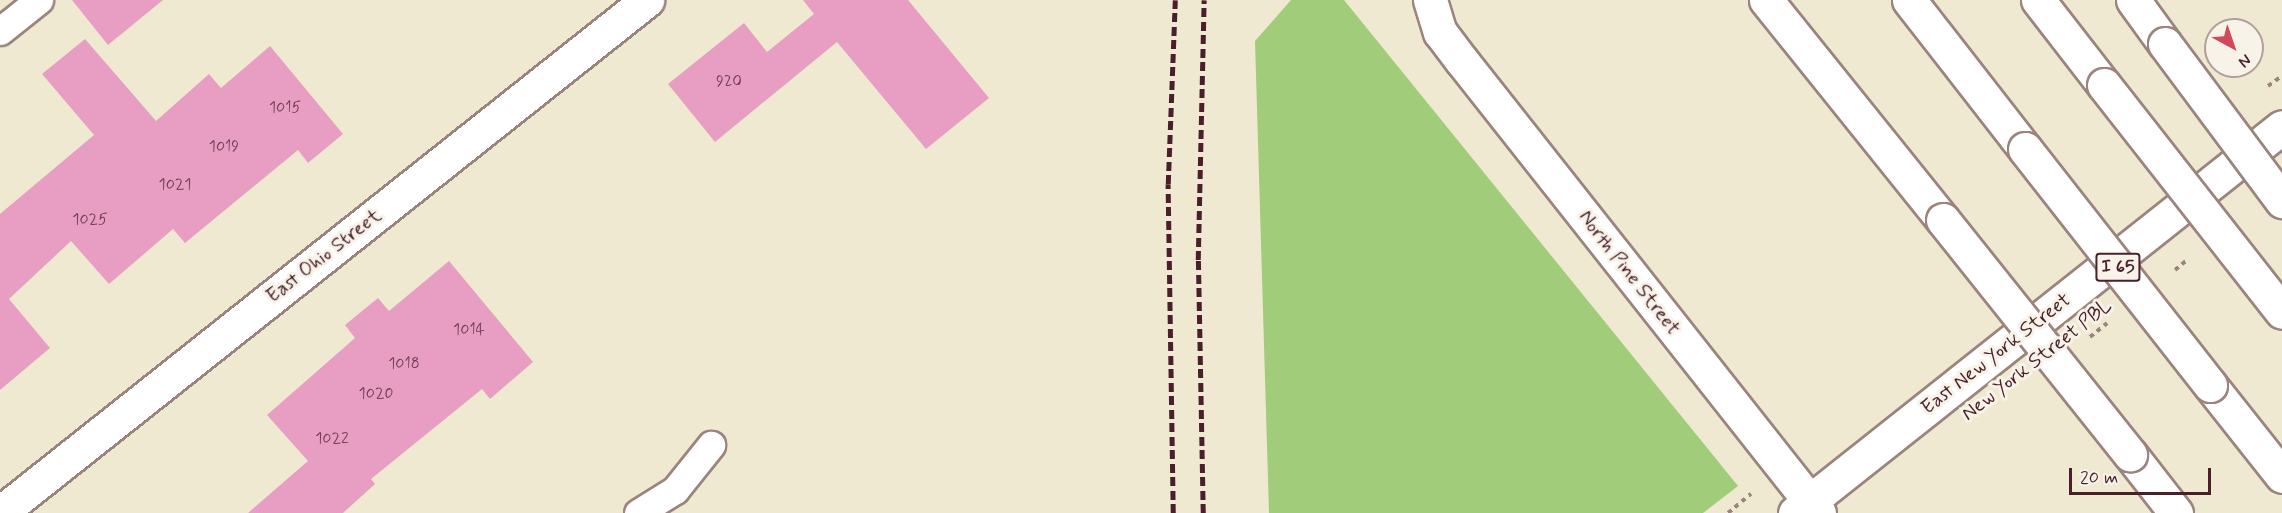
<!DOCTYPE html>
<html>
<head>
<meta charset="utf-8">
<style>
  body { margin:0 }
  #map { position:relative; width:2282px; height:513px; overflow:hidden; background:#efe9d1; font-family:Mynerve,sans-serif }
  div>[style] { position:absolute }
  .green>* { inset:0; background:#a1cc79 }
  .building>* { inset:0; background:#e79ec2 }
  .path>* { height:4px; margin-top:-2px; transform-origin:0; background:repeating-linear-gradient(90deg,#9c847e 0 4.5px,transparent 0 9px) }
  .roads { filter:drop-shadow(2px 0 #9c847e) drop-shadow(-2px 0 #9c847e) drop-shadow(0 2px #9c847e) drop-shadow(0 -2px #9c847e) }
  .service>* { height:27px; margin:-13.5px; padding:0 13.5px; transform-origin:13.5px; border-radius:13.5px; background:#fff }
  .minor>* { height:33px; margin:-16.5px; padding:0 16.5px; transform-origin:16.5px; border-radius:16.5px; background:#fff }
  .secondary>* { height:33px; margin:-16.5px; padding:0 16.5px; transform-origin:16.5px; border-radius:16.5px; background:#fff }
  .motorway>* { height:33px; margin:-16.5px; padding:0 16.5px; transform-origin:16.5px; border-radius:16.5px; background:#fff }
  .rail>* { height:4.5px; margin-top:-2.25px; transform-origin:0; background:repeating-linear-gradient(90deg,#4a1f2b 0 9px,transparent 0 13.5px) }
  .bridges { filter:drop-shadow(2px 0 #9c847e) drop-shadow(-2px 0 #9c847e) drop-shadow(0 2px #9c847e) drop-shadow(0 -2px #9c847e) }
  .motorway-bridge>* { height:33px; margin:-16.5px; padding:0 16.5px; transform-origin:16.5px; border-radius:16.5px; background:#fff }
  span { translate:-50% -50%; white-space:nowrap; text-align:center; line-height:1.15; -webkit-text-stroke:6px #f7f3e8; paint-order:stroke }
  .number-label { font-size:16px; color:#713f51 }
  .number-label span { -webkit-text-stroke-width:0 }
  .shield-label span { padding:2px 4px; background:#f7f3e8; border:2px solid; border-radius:4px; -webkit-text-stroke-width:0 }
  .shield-label { font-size:18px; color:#4a1f2b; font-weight:700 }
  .street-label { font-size:20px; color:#4a1f2b }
  .north { position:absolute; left:2204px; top:18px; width:60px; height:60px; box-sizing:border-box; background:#f7f3e8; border:2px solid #b29e9c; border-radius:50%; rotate:140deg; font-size:16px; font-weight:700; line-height:24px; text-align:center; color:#4a1f2b }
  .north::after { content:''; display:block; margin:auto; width:21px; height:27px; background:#d1495b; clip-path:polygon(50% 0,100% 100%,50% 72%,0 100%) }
  .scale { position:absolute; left:2069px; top:468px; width:142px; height:27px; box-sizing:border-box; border:3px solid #4a1f2b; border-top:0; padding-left:8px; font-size:18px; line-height:21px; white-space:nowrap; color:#4a1f2b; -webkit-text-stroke:4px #f7f3e8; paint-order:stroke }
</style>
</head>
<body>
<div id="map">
  <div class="green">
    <div style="clip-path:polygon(1291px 0,1344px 0,1738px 486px,1703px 513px,1269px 513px,1255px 41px)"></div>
  </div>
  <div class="building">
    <div style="clip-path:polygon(72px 0,163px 0,108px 45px)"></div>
    <div style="clip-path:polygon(803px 0,908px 0,989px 98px,926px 149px,837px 42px,715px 142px,668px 84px,744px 23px,767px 52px,814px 14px)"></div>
    <div style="clip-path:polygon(85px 39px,156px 121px,209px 74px,221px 88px,270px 46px,343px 134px,308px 163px,298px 150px,185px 243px,173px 229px,109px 284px,71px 241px,9px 299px,50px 348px,0 390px,0 214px,94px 135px,42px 74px)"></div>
    <div style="clip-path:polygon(449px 261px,533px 362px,490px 399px,482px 389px,371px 479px,375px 484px,343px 513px,248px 513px,308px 461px,267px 415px,355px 338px,345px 325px,378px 298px,389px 311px)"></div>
  </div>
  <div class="path">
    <div style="left:2268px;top:86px;width:17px;rotate:-36deg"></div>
    <div style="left:2175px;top:270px;width:16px;rotate:-40deg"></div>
    <div style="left:2090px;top:337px;width:22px;rotate:-39deg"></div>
    <div style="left:1728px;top:513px;width:30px;rotate:-40deg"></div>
  </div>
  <div class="roads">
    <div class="service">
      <div style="left:0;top:31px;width:50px;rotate:-38.5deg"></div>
      <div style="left:638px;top:513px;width:44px;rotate:-31.9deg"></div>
      <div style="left:675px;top:490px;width:58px;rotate:-51.3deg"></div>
    </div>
    <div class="minor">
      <div style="left:0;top:513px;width:826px;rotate:-38.41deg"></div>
    </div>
    <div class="secondary">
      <div style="left:1430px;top:0;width:34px;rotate:73deg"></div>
      <div style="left:1440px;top:32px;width:36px;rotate:53deg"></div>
      <div style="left:1462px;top:61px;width:576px;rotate:51.7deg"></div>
      <div style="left:1795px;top:513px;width:621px;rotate:-38.4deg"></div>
    </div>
    <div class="motorway">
      <div style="left:1766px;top:0;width:282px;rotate:51.2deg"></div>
      <div style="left:1909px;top:0;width:189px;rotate:52.1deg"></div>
      <div style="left:2038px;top:0;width:108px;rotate:52.2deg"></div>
      <div style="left:2133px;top:0;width:54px;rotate:54deg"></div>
      <div style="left:2210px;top:385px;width:116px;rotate:51.6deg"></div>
      <div style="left:2130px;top:454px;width:75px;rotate:52.1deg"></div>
    </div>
  </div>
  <div class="rail">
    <div style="left:1173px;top:513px;width:329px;rotate:-90.9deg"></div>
    <div style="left:1168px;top:184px;width:184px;rotate:-87.8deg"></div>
    <div style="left:1203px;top:513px;width:253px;rotate:-91.1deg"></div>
    <div style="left:1198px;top:260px;width:260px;rotate:-88.7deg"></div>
  </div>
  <div class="bridges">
    <div class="motorway-bridge">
      <div style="left:2165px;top:44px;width:196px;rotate:53.3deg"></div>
      <div style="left:2104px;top:85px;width:288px;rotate:51.9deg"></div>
      <div style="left:2025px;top:149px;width:300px;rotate:51.9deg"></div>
      <div style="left:1943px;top:220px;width:300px;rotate:51.4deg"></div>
    </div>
  </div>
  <div class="number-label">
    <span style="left:729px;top:82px">920</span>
    <span style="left:285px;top:108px">1015</span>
    <span style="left:224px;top:147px">1019</span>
    <span style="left:175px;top:185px">1021</span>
    <span style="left:90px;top:220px">1025</span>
    <span style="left:469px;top:330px">1014</span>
    <span style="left:404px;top:364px">1018</span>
    <span style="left:376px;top:394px">1020</span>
    <span style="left:332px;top:439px">1022</span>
  </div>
  <div class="shield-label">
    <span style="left:2118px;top:267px">I 65</span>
  </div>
  <div class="street-label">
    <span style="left:324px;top:256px;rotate:-38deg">East Ohio Street</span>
    <span style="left:1629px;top:273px;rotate:52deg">North Pine Street</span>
    <span style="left:1996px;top:354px;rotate:-38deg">East New York Street</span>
    <span style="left:2037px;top:360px;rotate:-38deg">New York Street PBL</span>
  </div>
  <div class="north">N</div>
  <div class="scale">20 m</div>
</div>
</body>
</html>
